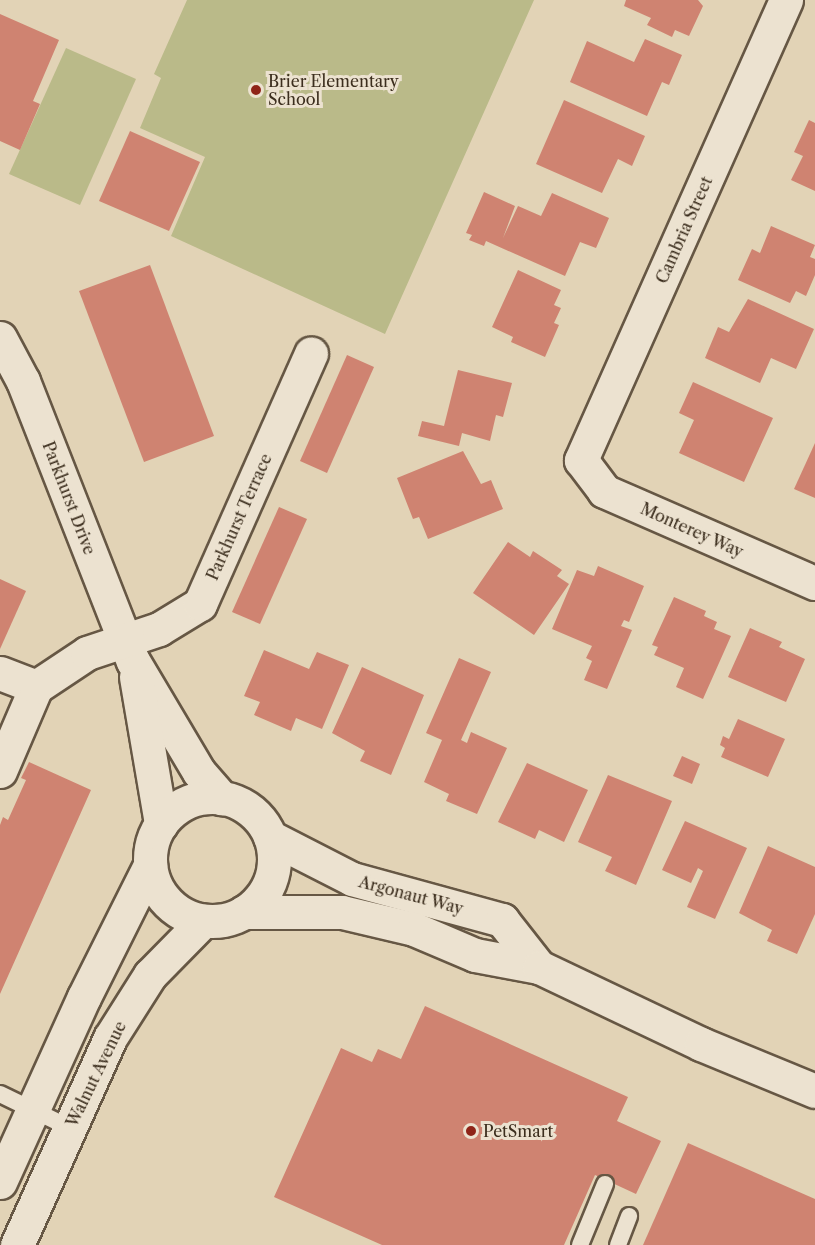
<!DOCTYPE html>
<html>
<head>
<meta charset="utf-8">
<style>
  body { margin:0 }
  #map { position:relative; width:815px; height:1245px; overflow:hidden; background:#e2d3b6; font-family:"Libre Caslon Text",serif }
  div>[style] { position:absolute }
  .green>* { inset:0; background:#baba89 }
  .building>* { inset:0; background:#cf8371 }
  .roads { filter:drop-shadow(2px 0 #665744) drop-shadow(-2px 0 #665744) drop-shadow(0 2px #665744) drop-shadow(0 -2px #665744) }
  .service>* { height:16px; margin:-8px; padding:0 8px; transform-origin:8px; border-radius:8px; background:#ece2d0 }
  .minor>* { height:33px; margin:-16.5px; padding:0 16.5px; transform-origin:16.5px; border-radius:16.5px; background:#ece2d0 }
  .tertiary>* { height:33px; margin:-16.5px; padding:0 16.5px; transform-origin:16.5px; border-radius:16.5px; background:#ece2d0 }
  .tertiary>.ring { margin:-16.5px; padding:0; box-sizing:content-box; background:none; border:33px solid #ece2d0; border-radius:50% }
  .dots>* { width:16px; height:16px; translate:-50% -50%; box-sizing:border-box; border:3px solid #ece2d0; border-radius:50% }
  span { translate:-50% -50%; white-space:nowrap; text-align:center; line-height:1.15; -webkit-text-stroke:6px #ece2d0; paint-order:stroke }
  .poi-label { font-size:16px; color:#3c2e1e }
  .left { translate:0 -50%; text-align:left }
  .street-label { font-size:16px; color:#3c2e1e }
</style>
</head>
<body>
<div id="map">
  <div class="green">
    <div style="clip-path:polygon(187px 0,534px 0,385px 334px,171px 236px,205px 157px,140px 128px,161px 78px,154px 74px)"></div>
    <div style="clip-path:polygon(66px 48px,136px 79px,80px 205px,9px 174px)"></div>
  </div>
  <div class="building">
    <div style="clip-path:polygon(626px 0,698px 0,703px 6px,689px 36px,675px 30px,672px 37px,647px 25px,651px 18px,624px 6px)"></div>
    <div style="clip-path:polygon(0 14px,59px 40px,33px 101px,40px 104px,20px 150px,0 141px)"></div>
    <div style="clip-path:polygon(645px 39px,682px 55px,669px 85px,662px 82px,647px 116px,570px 82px,587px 41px,634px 62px)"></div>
    <div style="clip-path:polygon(564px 100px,645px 136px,632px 166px,618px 159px,602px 193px,536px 164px)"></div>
    <div style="clip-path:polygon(809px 120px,815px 123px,815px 191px,791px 180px,803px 156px,794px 152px)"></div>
    <div style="clip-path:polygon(130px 131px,200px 162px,169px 231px,99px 201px)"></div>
    <div style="clip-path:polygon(484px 192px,515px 206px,503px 238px,518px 206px,541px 216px,552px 193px,609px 218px,596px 248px,580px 242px,565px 276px,486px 241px,484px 246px,469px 240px,472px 235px,466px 233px)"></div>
    <div style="clip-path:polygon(771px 226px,815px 245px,810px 257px,815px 259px,815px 275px,806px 296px,796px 291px,790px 303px,738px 280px,752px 249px,760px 253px)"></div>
    <div style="clip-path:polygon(150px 265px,214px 436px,144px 462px,79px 291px)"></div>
    <div style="clip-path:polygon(518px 270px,561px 290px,554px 305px,561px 308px,554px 323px,559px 325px,545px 357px,511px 342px,513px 337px,492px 327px)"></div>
    <div style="clip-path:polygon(748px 299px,814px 329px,796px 369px,771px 358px,760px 383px,705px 358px,718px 327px,729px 332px)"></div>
    <div style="clip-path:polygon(347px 355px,374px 367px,327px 473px,300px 461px)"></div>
    <div style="clip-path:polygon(458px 370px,512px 383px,503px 417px,496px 415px,490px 441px,462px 433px,459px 446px,418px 436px,422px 421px,444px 426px)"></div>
    <div style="clip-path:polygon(693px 382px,773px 418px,744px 482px,679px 453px,694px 420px,679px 413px)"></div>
    <div style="clip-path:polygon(815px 443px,815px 498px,794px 489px)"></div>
    <div style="clip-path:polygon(463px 451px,481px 484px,491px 480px,503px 509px,428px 539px,419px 517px,413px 519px,397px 478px)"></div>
    <div style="clip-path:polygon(279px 507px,307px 519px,260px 624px,232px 612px)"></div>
    <div style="clip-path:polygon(508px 542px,530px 557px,533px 551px,562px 570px,557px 576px,569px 584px,534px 635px,473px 593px)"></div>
    <div style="clip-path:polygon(598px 566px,644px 586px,629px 622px,624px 620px,621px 626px,632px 630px,607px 689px,584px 680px,592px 661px,586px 658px,592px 646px,552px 629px,577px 570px,594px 576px)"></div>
    <div style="clip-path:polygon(0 579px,26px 591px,0 649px)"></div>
    <div style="clip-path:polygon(674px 597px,706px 611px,704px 616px,717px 622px,714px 629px,731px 636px,703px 699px,676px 687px,684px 668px,654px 655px,658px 647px,652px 645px)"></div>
    <div style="clip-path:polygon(750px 628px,782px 642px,779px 647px,805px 659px,786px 702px,728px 677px)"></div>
    <div style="clip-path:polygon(264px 650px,309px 669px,317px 652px,349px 665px,322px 729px,296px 718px,291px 731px,254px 715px,260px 702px,244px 696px)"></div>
    <div style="clip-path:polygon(459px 658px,491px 672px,461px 740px,467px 743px,471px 732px,507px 748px,477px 814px,446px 801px,449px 794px,424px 782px,442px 740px,426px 733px)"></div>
    <div style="clip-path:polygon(362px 667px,424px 695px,391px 775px,360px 761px,365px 751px,332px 733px)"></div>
    <div style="clip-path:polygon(738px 719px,785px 739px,768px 777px,721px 757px,725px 748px,720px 745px,723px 736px,729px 739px)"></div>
    <div style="clip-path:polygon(682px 756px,700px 764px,692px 784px,673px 776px)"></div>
    <div style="clip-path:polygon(29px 762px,91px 790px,0 994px,0 825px,3px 817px,8px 820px,26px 780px,21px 778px)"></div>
    <div style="clip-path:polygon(527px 763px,588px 790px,564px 842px,539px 830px,535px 839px,498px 822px)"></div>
    <div style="clip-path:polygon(608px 775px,672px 801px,636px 885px,605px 871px,612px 857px,578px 842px)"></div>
    <div style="clip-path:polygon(685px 821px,747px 848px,715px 919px,687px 907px,703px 871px,698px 868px,691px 883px,662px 870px)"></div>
    <div style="clip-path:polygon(768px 846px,815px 867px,815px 914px,797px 954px,767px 941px,772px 930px,739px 913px)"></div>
    <div style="clip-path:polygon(425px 1006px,628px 1097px,617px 1121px,661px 1141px,636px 1194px,595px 1175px,564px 1245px,382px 1245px,274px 1197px,341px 1048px,372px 1062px,378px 1049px,401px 1059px)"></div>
    <div style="clip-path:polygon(688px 1143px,815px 1199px,815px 1245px,643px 1245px)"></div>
  </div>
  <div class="roads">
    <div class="service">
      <div style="left:0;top:1094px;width:78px;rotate:25.9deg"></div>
      <div style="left:580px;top:1245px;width:66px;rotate:-67.7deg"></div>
      <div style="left:618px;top:1245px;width:31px;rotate:-69deg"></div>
    </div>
    <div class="minor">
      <div style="left:786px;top:0;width:504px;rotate:114.02deg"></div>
      <div style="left:581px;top:460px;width:39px;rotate:53deg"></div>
      <div style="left:604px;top:491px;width:230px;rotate:23.6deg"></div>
      <div style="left:0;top:338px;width:49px;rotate:61.9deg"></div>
      <div style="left:23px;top:381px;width:301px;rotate:68.6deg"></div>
      <div style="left:133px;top:661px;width:129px;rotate:59.3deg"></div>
      <div style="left:199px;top:772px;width:35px;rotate:49deg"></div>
      <div style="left:0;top:673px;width:39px;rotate:21deg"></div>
      <div style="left:136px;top:677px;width:149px;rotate:80.3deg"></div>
      <div style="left:0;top:771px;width:91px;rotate:-66.8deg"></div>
      <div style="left:36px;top:687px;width:61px;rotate:-33.7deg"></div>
      <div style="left:87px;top:653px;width:76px;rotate:-18.4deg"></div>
      <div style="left:159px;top:629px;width:48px;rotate:-31.4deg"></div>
      <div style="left:200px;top:604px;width:274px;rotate:-66.1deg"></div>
    </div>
    <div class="tertiary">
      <div class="ring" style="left:150px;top:797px;width:91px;height:91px"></div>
      <div style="left:270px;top:837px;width:92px;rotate:27.1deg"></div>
      <div style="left:352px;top:879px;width:156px;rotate:15.3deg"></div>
      <div style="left:502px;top:920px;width:60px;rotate:51.8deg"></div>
      <div style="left:244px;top:912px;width:98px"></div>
      <div style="left:342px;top:912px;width:74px;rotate:13.3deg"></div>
      <div style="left:414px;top:929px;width:66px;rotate:23.1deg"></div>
      <div style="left:475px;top:955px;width:65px;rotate:10.6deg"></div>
      <div style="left:539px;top:967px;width:179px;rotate:25.4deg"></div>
      <div style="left:701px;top:1044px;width:123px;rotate:22.4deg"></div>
      <div style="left:0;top:1182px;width:203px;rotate:-65.6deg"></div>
      <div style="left:84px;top:997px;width:148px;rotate:-63.4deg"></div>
      <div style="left:17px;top:1245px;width:227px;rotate:-65.8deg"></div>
      <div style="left:110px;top:1038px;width:75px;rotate:-57.6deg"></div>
      <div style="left:150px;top:975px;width:76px;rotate:-45.5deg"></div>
    </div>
  </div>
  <div class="dots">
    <div style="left:256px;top:90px;background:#8f2418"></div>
    <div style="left:471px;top:1131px;background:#8f2418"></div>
  </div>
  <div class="poi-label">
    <span class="left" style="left:268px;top:90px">Brier Elementary<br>School</span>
    <span class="left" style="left:483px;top:1131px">PetSmart</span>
  </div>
  <div class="street-label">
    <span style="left:684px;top:230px;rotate:-66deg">Cambria Street</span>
    <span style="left:69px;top:498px;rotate:69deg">Parkhurst Drive</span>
    <span style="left:239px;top:517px;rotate:-66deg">Parkhurst Terrace</span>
    <span style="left:692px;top:530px;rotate:24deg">Monterey Way</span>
    <span style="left:411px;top:895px;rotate:15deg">Argonaut Way</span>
    <span style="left:96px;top:1074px;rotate:-64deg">Walnut Avenue</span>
  </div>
</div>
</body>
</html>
